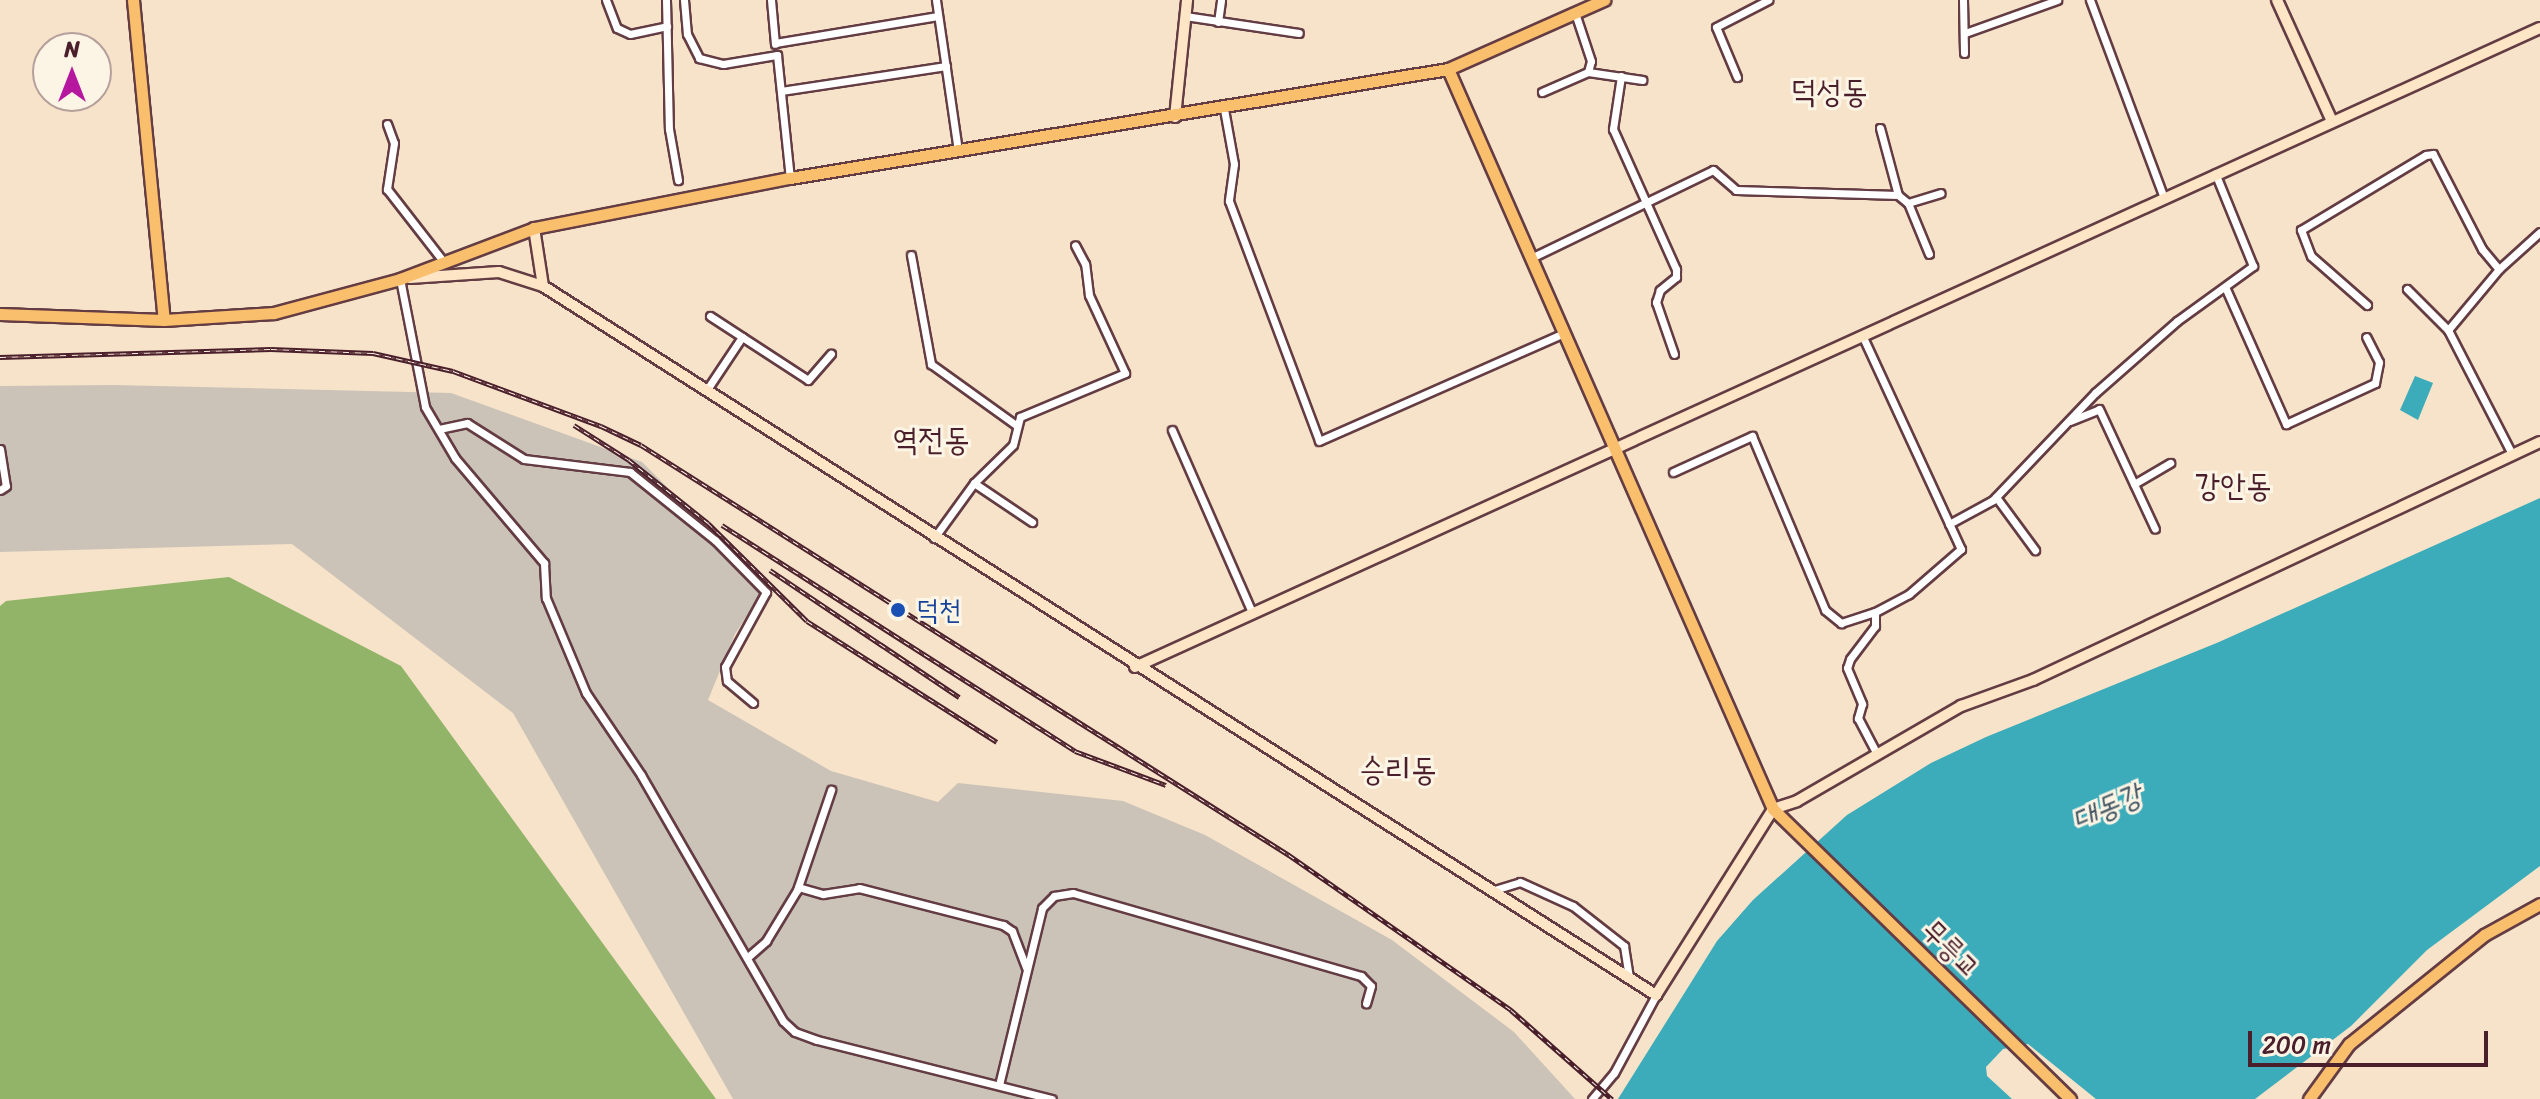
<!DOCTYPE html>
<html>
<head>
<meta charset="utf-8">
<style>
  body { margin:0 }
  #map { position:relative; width:2540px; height:1099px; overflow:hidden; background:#f6e3c9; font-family:Sriracha,"Poor Story",sans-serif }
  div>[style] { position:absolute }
  .industrial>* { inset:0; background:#cbc3b8 }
  .forest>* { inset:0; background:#91b468 }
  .water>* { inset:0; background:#3cabba }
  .roads { filter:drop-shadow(2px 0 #643c43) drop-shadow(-2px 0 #643c43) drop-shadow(0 2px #643c43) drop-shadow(0 -2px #643c43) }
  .street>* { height:7px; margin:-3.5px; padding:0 3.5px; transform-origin:3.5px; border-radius:3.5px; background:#fff }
  .secondary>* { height:10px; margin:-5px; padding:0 5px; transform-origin:5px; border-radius:5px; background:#fde5c5 }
  .primary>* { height:11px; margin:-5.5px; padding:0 5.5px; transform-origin:5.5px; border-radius:5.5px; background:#f9bf6d }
  .rail>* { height:5px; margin-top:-2.5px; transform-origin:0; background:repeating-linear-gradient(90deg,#fcf5e5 0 6px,#4a1f2b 0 12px); box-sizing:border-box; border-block:2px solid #4a1f2b }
  .dots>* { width:22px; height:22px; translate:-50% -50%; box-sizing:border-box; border:4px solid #fcf5e5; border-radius:50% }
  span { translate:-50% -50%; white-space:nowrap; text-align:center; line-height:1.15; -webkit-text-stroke:6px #fcf5e5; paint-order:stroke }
  .transit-label { font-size:28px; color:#164399 }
  .left { translate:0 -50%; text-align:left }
  .street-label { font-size:28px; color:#4a1f2b }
  .water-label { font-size:30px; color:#445764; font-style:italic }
  .quarter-label { font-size:32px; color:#4a1f2b }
  .north { position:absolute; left:32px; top:32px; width:80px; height:80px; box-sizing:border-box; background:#fcf5e5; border:2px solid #b59f9b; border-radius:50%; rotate:0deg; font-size:22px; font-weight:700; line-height:32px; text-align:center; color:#4a1f2b }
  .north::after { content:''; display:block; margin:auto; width:28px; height:36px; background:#b5179e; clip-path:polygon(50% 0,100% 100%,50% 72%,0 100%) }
  .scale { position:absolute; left:2248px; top:1031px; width:240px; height:36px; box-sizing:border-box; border:4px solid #4a1f2b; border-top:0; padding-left:10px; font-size:24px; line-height:28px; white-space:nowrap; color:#4a1f2b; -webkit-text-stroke:6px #fcf5e5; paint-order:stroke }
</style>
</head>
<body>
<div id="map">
  <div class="industrial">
    <div style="clip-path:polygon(114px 385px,451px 393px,642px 462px,766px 586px,735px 634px,708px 700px,831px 771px,938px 802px,958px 783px,1123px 801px,1205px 835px,1392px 940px,1514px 1032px,1575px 1099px,733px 1099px,513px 713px,292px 544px,0 552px,0 386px)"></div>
  </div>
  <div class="forest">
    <div style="clip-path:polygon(229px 577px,401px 666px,716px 1099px,0 1099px,0 606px,6px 601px)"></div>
  </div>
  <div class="water">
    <div style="clip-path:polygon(2415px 376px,2433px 383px,2418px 420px,2400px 410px)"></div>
    <div style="clip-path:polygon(2540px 498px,2540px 866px,2427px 950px,2351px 1026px,2255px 1099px,2096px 1099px,2028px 1044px,2003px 1049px,1986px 1067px,1987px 1076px,2012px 1099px,1618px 1099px,1717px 941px,1753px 900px,1847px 815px,1931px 763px,1986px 737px,2219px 642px)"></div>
  </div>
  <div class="roads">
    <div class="street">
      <div style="left:606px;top:0;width:30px;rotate:69deg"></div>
      <div style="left:617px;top:28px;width:14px;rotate:25deg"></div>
      <div style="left:630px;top:34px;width:38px;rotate:-12deg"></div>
      <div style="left:666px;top:0;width:129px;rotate:88.7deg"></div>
      <div style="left:669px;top:129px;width:52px;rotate:80deg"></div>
      <div style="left:684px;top:0;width:34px;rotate:85deg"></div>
      <div style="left:687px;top:34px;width:27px;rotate:63deg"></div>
      <div style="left:699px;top:58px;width:25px;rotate:14deg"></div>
      <div style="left:723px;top:64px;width:55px;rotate:-9.5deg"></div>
      <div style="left:777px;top:55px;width:124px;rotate:84deg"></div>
      <div style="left:771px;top:0;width:44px;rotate:84.8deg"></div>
      <div style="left:936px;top:0;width:152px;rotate:81.7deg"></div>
      <div style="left:1963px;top:0;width:53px;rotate:88.9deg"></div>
      <div style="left:2090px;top:0;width:208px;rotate:69.5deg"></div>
      <div style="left:1185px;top:16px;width:115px;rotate:8.5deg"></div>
      <div style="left:1218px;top:22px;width:22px;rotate:-82deg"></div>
      <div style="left:1965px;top:33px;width:98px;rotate:-19.7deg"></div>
      <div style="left:775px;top:43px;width:165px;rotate:-9.4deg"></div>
      <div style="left:1588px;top:72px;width:55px;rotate:8.4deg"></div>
      <div style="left:1621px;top:76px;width:54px;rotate:98.6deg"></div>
      <div style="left:1613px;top:129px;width:154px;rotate:65.8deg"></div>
      <div style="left:1676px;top:269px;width:8px;rotate:90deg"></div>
      <div style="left:1676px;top:277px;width:21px;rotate:141deg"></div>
      <div style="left:1660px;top:290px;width:13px;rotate:108deg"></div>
      <div style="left:1656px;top:302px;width:55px;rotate:70.9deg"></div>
      <div style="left:1737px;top:77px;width:54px;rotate:-112.8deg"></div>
      <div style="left:1716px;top:27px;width:59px;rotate:-27.4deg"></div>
      <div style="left:781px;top:91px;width:167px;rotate:-8.6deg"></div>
      <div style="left:1542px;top:92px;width:50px;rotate:-23.5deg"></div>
      <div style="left:1588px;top:72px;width:11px;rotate:-75deg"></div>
      <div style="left:1591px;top:61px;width:51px;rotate:-108.4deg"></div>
      <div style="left:1224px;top:109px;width:56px;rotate:79.7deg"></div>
      <div style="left:1234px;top:164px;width:37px;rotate:98deg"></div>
      <div style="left:1229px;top:201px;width:256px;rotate:69.4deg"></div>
      <div style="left:1319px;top:441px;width:268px;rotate:-23.8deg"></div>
      <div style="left:387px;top:124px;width:20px;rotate:70deg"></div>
      <div style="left:394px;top:143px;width:47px;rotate:98.7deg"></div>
      <div style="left:387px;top:189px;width:91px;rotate:52.1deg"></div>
      <div style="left:1880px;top:128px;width:69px;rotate:75deg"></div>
      <div style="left:1908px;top:203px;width:34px;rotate:-17deg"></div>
      <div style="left:911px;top:255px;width:111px;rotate:79.6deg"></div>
      <div style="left:931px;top:364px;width:105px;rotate:35.7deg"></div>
      <div style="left:1531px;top:258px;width:202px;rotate:-25.8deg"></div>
      <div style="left:1713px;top:170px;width:30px;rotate:41deg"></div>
      <div style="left:1736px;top:190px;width:162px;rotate:1.8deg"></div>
      <div style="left:1898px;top:195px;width:13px;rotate:39deg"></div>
      <div style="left:1908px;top:203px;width:55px;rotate:67.6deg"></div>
      <div style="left:400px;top:279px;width:130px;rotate:78.9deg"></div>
      <div style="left:425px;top:407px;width:59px;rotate:59.5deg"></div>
      <div style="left:455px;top:458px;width:138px;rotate:49.7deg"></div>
      <div style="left:544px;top:563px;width:35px;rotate:87deg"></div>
      <div style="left:546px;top:598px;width:103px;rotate:67.2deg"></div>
      <div style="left:586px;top:693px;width:99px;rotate:56.1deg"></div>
      <div style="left:641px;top:775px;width:284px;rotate:60deg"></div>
      <div style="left:783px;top:1021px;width:16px;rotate:43deg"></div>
      <div style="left:795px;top:1032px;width:23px;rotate:20deg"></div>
      <div style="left:817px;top:1040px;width:242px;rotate:14.1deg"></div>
      <div style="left:2226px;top:289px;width:148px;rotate:66deg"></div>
      <div style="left:2286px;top:424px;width:98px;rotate:-24.7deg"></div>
      <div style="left:2375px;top:383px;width:21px;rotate:-79deg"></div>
      <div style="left:2379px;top:362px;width:28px;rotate:-117deg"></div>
      <div style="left:2407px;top:289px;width:58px;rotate:45deg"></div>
      <div style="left:2367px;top:305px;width:74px;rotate:-138.8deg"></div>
      <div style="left:2311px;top:256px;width:28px;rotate:-111deg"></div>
      <div style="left:2301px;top:230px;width:146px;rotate:-31deg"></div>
      <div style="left:2426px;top:155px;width:7px;rotate:-8deg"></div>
      <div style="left:2433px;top:154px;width:107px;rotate:62.7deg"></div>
      <div style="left:2482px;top:249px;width:26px;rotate:50deg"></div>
      <div style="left:710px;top:316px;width:117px;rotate:33.1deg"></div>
      <div style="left:808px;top:380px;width:35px;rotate:-49deg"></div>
      <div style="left:1862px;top:335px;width:236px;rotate:65.2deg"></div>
      <div style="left:1961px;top:549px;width:69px;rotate:139.1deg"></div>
      <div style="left:1909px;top:594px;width:38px;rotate:152deg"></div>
      <div style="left:1875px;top:612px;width:14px;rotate:90deg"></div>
      <div style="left:1875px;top:626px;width:41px;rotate:127.1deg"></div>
      <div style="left:1850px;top:659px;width:9px;rotate:108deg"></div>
      <div style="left:1847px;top:668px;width:39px;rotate:67deg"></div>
      <div style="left:1862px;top:704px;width:15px;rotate:106deg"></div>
      <div style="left:1858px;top:718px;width:41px;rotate:62.2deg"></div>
      <div style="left:706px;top:391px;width:65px;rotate:-56.3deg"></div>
      <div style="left:2070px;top:421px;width:31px;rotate:-22deg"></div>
      <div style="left:2099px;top:409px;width:132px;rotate:65deg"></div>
      <div style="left:439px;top:429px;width:29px;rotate:-12deg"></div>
      <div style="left:467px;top:423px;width:67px;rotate:32.3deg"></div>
      <div style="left:524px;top:459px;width:107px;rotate:7deg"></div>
      <div style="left:630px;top:472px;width:109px;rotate:38.7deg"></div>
      <div style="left:715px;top:540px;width:73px;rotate:45.6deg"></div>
      <div style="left:766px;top:592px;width:85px;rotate:118.7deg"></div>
      <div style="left:725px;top:667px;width:14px;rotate:82deg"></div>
      <div style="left:727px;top:681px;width:34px;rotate:40deg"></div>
      <div style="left:1172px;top:430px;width:197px;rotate:66.3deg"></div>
      <div style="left:0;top:449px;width:37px;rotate:81deg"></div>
      <div style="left:6px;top:486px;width:7px;rotate:146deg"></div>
      <div style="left:2512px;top:454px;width:140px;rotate:-117.3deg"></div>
      <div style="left:2448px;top:330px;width:80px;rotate:-50.1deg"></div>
      <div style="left:2499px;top:269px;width:55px;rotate:-42.1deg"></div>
      <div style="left:1673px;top:472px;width:87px;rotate:-24.5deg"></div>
      <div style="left:1752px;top:436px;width:189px;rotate:67.2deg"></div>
      <div style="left:1825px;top:610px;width:21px;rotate:39deg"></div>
      <div style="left:1841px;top:623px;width:36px;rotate:-18deg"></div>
      <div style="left:974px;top:483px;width:70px;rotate:33.9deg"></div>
      <div style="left:2134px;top:484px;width:42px;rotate:-30.3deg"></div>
      <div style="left:1996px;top:497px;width:66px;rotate:53.7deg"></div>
      <div style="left:1949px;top:524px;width:50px;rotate:-28.6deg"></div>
      <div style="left:1993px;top:500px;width:148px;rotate:-46.4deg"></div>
      <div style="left:2095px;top:393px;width:109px;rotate:-41.3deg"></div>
      <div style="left:2177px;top:321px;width:94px;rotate:-35.9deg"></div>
      <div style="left:2253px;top:266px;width:100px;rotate:-112.2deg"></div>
      <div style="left:934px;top:538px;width:68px;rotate:-54deg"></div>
      <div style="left:974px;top:483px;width:54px;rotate:-44.3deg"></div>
      <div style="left:1013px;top:445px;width:29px;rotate:-76deg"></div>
      <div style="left:1020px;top:417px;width:114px;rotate:-22.7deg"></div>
      <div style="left:1125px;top:373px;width:86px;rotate:-114.8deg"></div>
      <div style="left:1089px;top:295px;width:31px;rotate:-97deg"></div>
      <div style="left:1085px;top:264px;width:21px;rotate:-118deg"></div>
      <div style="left:798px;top:887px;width:26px;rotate:16deg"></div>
      <div style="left:823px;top:894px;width:36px;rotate:-9deg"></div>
      <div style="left:859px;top:888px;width:149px;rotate:14.4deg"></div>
      <div style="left:1003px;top:925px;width:11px;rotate:34deg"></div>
      <div style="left:1012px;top:931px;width:40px;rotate:69deg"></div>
      <div style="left:1491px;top:891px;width:30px;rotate:-17deg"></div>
      <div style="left:1520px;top:882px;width:58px;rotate:24.4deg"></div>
      <div style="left:1573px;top:906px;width:65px;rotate:38.1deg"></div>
      <div style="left:1624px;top:946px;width:31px;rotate:81deg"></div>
      <div style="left:749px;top:956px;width:23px;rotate:-41deg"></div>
      <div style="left:766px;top:941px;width:60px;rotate:-58.7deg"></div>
      <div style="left:797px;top:890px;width:106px;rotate:-71.2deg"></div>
      <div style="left:999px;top:1085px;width:182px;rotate:-76.3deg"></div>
      <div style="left:1042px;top:908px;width:17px;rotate:-45deg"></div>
      <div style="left:1054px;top:896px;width:19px;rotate:-9deg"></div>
      <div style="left:1073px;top:893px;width:300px;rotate:16.1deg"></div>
      <div style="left:1361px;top:976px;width:14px;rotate:45deg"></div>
      <div style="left:1371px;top:986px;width:18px;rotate:106deg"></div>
      <div style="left:1592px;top:1099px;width:34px;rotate:-50deg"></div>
      <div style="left:1614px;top:1073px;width:89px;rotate:-61.7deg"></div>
    </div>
    <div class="secondary">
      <div style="left:2277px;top:0;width:131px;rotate:65.6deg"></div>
      <div style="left:1175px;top:117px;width:118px;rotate:-84.1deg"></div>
      <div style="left:534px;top:228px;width:59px;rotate:81.2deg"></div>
      <div style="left:410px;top:278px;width:89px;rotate:-3.9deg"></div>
      <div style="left:499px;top:272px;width:46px;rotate:17.7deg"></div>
      <div style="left:543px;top:286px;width:1320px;rotate:32.5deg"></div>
      <div style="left:1656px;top:995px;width:220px;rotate:-57.8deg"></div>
      <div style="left:1773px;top:809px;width:25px;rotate:-18deg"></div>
      <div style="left:1797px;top:801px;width:190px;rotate:-30.1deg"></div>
      <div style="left:1961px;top:706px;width:77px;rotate:-19.9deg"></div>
      <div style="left:2033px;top:680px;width:560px;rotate:-25.15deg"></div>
      <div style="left:1135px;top:667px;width:1543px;rotate:-24.46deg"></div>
    </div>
    <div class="primary">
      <div style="left:133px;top:0;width:321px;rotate:84.5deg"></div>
      <div style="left:1448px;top:69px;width:808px;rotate:66.29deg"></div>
      <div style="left:1773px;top:809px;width:415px;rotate:44.3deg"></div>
      <div style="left:0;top:314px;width:164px;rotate:2.1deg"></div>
      <div style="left:164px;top:320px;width:110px;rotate:-3.6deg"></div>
      <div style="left:274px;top:313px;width:131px;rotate:-15.1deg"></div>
      <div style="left:400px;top:279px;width:143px;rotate:-20.8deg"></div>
      <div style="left:534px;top:228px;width:261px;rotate:-11.1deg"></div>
      <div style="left:790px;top:178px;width:667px;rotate:-9.41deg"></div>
      <div style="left:1448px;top:69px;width:171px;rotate:-23.9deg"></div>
      <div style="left:2309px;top:1099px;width:68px;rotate:-54deg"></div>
      <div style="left:2349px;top:1044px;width:174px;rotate:-38.9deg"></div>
      <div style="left:2484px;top:935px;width:64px;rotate:-29deg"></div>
    </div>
  </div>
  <div class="rail">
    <div style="left:0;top:357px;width:271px;rotate:-1.7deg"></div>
    <div style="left:271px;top:349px;width:102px;rotate:2.2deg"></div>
    <div style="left:373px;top:353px;width:82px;rotate:12.7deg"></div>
    <div style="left:453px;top:371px;width:158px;rotate:20.4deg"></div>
    <div style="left:601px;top:426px;width:44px;rotate:25.4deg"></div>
    <div style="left:641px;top:445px;width:767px;rotate:32.32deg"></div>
    <div style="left:1289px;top:855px;width:271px;rotate:34.9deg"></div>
    <div style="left:1511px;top:1010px;width:135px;rotate:41.4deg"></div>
    <div style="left:574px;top:425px;width:65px;rotate:32.5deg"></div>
    <div style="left:629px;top:460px;width:101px;rotate:38.6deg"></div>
    <div style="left:708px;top:523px;width:139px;rotate:44.7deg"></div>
    <div style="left:807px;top:621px;width:225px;rotate:32.5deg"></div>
    <div style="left:722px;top:525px;width:419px;rotate:32.6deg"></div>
    <div style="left:1075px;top:751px;width:97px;rotate:20.5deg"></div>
    <div style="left:770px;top:570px;width:228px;rotate:33.9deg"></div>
  </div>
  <div class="dots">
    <div style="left:898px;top:610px;background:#1a4fb4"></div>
  </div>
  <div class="transit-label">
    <span class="left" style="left:916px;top:610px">덕천</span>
  </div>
  <div class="street-label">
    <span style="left:1951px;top:949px;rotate:45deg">무릉교</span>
  </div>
  <div class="water-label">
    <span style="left:2107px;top:807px;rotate:-23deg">대동강</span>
  </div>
  <div class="quarter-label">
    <span style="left:1829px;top:92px">덕성동</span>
    <span style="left:931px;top:440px">역전동</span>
    <span style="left:2233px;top:486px">강안동</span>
    <span style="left:1398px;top:770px">승리동</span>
  </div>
  <div class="north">N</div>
  <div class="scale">200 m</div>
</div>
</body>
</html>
